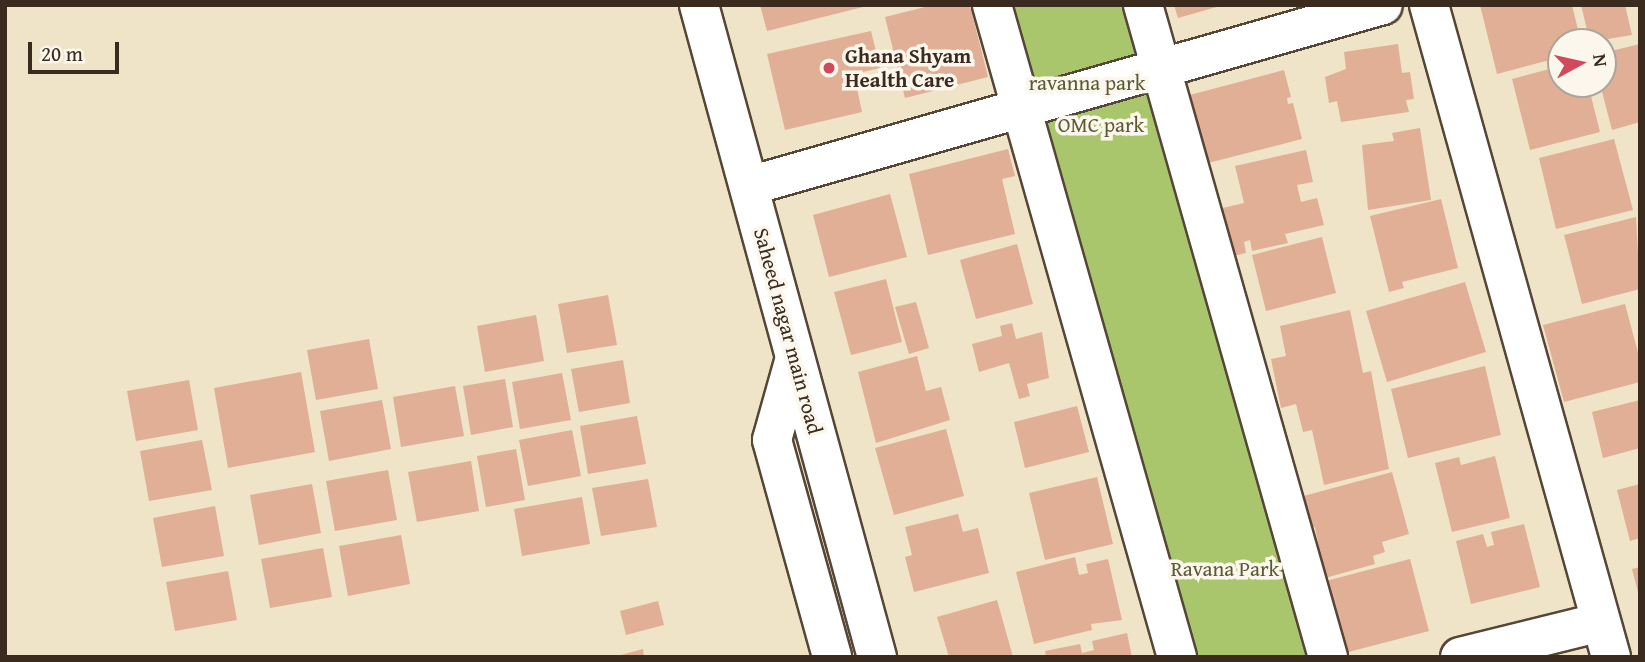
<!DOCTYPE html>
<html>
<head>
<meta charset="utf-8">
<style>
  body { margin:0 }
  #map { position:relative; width:1645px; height:662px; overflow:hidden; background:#efe4c7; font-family:"Gentium Book Plus",serif }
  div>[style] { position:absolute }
  .green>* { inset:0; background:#a9c66d }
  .building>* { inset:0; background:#e0af96 }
  .roads { filter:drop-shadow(2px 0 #564637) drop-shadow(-2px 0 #564637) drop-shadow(0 2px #564637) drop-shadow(0 -2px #564637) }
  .minor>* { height:38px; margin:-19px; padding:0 19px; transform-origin:19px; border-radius:19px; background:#fff }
  .dots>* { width:19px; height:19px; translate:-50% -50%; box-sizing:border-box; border:4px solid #fbf7ec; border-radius:50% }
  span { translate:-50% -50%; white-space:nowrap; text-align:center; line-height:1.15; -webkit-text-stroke:7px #fbf7ec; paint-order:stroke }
  .poi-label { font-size:21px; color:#3b2a1e; font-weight:700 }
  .left { translate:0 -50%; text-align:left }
  .park-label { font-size:21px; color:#5c5936 }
  .street-label { font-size:21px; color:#3b2a1e }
  .frame { position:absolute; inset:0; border:7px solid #3b2a1e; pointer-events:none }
  .north { position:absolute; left:1547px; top:28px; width:70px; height:70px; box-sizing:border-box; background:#fbf7ec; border:2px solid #aea59a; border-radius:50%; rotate:82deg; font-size:19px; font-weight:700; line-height:28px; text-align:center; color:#3b2a1e }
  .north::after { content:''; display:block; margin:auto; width:24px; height:32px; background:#d1495b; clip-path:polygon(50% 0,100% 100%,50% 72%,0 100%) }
  .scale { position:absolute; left:28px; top:42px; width:91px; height:32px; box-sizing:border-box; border:4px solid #3b2a1e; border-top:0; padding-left:9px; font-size:21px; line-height:24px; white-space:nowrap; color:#3b2a1e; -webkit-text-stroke:5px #fbf7ec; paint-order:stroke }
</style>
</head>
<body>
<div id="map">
  <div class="green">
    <div style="clip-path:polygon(986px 5px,1143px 5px,1328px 657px,1176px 657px)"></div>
  </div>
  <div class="building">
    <div style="clip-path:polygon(760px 5px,866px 5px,867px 6px,767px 31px)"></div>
    <div style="clip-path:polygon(933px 5px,970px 5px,988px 77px,905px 98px,885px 17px)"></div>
    <div style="clip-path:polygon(1174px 5px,1219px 5px,1220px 6px,1178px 18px)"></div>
    <div style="clip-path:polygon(1480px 5px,1572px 5px,1581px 42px,1561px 42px,1561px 57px,1497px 74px)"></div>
    <div style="clip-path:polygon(1581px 5px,1625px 5px,1632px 35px,1590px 42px)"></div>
    <div style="clip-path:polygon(871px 31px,880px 68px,854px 74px,862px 112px,785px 130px,767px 54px)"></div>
    <div style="clip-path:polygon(1398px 44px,1402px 73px,1410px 72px,1414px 99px,1406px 100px,1409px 112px,1341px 122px,1337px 101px,1329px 103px,1325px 77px,1346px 69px,1344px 52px)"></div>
    <div style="clip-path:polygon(1640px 44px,1640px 122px,1612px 130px,1600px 84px,1603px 53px)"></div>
    <div style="clip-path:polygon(1561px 66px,1561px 84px,1588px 84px,1600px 132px,1530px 150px,1512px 79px)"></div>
    <div style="clip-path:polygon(1284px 70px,1291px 97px,1287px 98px,1288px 104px,1293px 103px,1302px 139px,1204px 164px,1186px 96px)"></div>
    <div style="clip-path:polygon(1420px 128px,1431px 200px,1368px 210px,1362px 145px,1394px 141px,1392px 133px)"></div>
    <div style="clip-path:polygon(1614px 139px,1633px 210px,1556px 229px,1539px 158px)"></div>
    <div style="clip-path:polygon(1008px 149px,1015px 176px,1002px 179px,1015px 234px,928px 255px,909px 174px)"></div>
    <div style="clip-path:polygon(1306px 150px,1313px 182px,1297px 185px,1301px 202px,1317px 198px,1324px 225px,1285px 234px,1288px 243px,1252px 251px,1250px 240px,1244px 242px,1246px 253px,1225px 258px,1214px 210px,1244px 203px,1235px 166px)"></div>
    <div style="clip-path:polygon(890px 194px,907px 257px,829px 277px,813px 215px)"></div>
    <div style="clip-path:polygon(1441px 199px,1458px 268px,1402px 282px,1404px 288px,1389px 292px,1370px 216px)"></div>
    <div style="clip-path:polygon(1636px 217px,1640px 289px,1582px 304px,1564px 235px)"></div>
    <div style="clip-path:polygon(1322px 237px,1336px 293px,1266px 311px,1252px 255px)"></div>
    <div style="clip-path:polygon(1017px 244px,1033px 304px,976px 319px,960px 260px)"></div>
    <div style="clip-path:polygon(886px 279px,902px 342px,851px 355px,834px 292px)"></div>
    <div style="clip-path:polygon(1465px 282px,1486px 352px,1387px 382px,1366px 311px)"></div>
    <div style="clip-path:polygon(608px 295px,617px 345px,567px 353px,558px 304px)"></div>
    <div style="clip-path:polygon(916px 302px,929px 348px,909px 354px,895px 307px)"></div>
    <div style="clip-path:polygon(1625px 304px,1640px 360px,1640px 382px,1564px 402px,1543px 325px)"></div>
    <div style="clip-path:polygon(1350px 310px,1363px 373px,1371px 371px,1389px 469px,1324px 485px,1312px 430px,1303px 432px,1296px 404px,1281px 408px,1271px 359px,1286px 356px,1280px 326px)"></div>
    <div style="clip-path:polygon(536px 315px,544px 361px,485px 372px,477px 326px)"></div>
    <div style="clip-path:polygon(1012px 323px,1016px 339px,1042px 332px,1049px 378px,1027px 384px,1030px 396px,1019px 399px,1009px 363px,979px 372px,972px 344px,1002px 336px,1000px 326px)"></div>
    <div style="clip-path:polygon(369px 339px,378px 389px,316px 400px,307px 350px)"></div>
    <div style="clip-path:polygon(917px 356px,926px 391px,941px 387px,950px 420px,876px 443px,858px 372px)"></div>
    <div style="clip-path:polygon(623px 360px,630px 403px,579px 412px,571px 369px)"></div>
    <div style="clip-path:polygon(1485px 366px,1501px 435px,1408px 458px,1391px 389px)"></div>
    <div style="clip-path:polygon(301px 372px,315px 452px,228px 468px,214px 388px)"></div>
    <div style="clip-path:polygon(562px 373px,571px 420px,520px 429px,512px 382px)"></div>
    <div style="clip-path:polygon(505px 379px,513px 427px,471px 435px,463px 386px)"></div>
    <div style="clip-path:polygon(189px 380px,198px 430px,136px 441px,127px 391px)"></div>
    <div style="clip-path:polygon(455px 386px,464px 436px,401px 447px,393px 397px)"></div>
    <div style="clip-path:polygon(382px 400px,391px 449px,329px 461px,320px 411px)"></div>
    <div style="clip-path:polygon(1640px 400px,1640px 448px,1603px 458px,1592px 412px)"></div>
    <div style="clip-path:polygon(1077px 406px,1089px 452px,1025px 468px,1014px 422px)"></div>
    <div style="clip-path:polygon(637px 416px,646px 464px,588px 474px,580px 426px)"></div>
    <div style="clip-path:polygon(946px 429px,964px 496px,894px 515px,875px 448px)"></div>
    <div style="clip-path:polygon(572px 430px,581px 476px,528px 486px,519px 440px)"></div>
    <div style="clip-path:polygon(202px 440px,212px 490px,149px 501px,140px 451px)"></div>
    <div style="clip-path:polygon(516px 449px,525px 500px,486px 507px,477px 456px)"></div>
    <div style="clip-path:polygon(1495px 456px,1510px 518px,1452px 532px,1435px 463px,1459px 457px,1461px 465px)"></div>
    <div style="clip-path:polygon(471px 461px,479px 511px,417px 522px,408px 472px)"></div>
    <div style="clip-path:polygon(388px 470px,397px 520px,335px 531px,326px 481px)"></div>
    <div style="clip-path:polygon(1392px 472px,1409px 534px,1382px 542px,1385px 552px,1373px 556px,1375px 564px,1325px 578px,1315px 527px,1298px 531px,1289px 500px)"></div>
    <div style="clip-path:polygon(1097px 477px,1113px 544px,1045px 560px,1029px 493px)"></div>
    <div style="clip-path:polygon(648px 479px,657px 527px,601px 536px,592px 488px)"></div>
    <div style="clip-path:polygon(312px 484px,321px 533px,259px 545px,250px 495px)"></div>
    <div style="clip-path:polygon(1640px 484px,1640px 538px,1630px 541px,1617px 490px)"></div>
    <div style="clip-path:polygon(582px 497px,590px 544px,522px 556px,514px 509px)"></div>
    <div style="clip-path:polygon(215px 506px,224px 556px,162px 567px,153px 518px)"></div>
    <div style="clip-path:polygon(958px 514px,963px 532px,978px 528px,989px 573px,914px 592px,905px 557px,912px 555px,905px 527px)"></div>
    <div style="clip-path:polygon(1524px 524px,1540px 587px,1471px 604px,1456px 541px,1483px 534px,1487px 547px,1494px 545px,1491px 532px)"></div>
    <div style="clip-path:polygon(401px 535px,410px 584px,348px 596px,339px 546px)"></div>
    <div style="clip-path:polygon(323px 548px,332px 597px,270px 608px,261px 559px)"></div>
    <div style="clip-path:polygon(1075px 557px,1079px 575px,1088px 573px,1086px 564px,1108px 559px,1122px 620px,1091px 624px,1092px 630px,1034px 644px,1016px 572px)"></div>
    <div style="clip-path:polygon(1410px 559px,1429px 631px,1337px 655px,1318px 583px)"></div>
    <div style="clip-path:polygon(1640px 567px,1640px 595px,1639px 596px,1632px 569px)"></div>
    <div style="clip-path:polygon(228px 571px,237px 620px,175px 631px,166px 582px)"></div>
    <div style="clip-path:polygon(997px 600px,1013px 657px,949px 657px,937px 617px)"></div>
    <div style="clip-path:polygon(658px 601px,664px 625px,626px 635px,620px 611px)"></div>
    <div style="clip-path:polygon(1127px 633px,1132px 657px,1046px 657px,1045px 651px,1080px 644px,1082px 653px,1094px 650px,1092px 641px)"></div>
    <div style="clip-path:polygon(643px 649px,644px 657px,618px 657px,617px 656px)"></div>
  </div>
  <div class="roads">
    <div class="minor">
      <div style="left:699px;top:5px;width:676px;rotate:74.73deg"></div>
      <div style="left:992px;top:5px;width:678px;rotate:74.16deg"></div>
      <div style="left:1143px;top:5px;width:678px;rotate:74.16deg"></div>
      <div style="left:1429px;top:5px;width:677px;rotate:74.4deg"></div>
      <div style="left:749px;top:186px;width:659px;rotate:-15.93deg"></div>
      <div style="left:795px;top:358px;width:85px;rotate:105.7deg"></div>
      <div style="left:772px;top:440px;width:225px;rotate:74.5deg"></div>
      <div style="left:1460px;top:657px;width:145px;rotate:-13.9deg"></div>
    </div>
  </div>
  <div class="dots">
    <div style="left:829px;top:68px;background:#d1495b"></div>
  </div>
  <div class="poi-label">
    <span class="left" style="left:845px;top:68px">Ghana Shyam<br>Health Care</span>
  </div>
  <div class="park-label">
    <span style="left:1087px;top:83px">ravanna park</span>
    <span style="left:1101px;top:125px">OMC park</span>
    <span style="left:1225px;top:569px">Ravana Park</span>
  </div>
  <div class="street-label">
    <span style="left:788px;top:331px;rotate:75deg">Saheed nagar main road</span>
  </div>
  <div class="frame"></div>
  <div class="north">N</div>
  <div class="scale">20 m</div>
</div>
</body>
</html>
